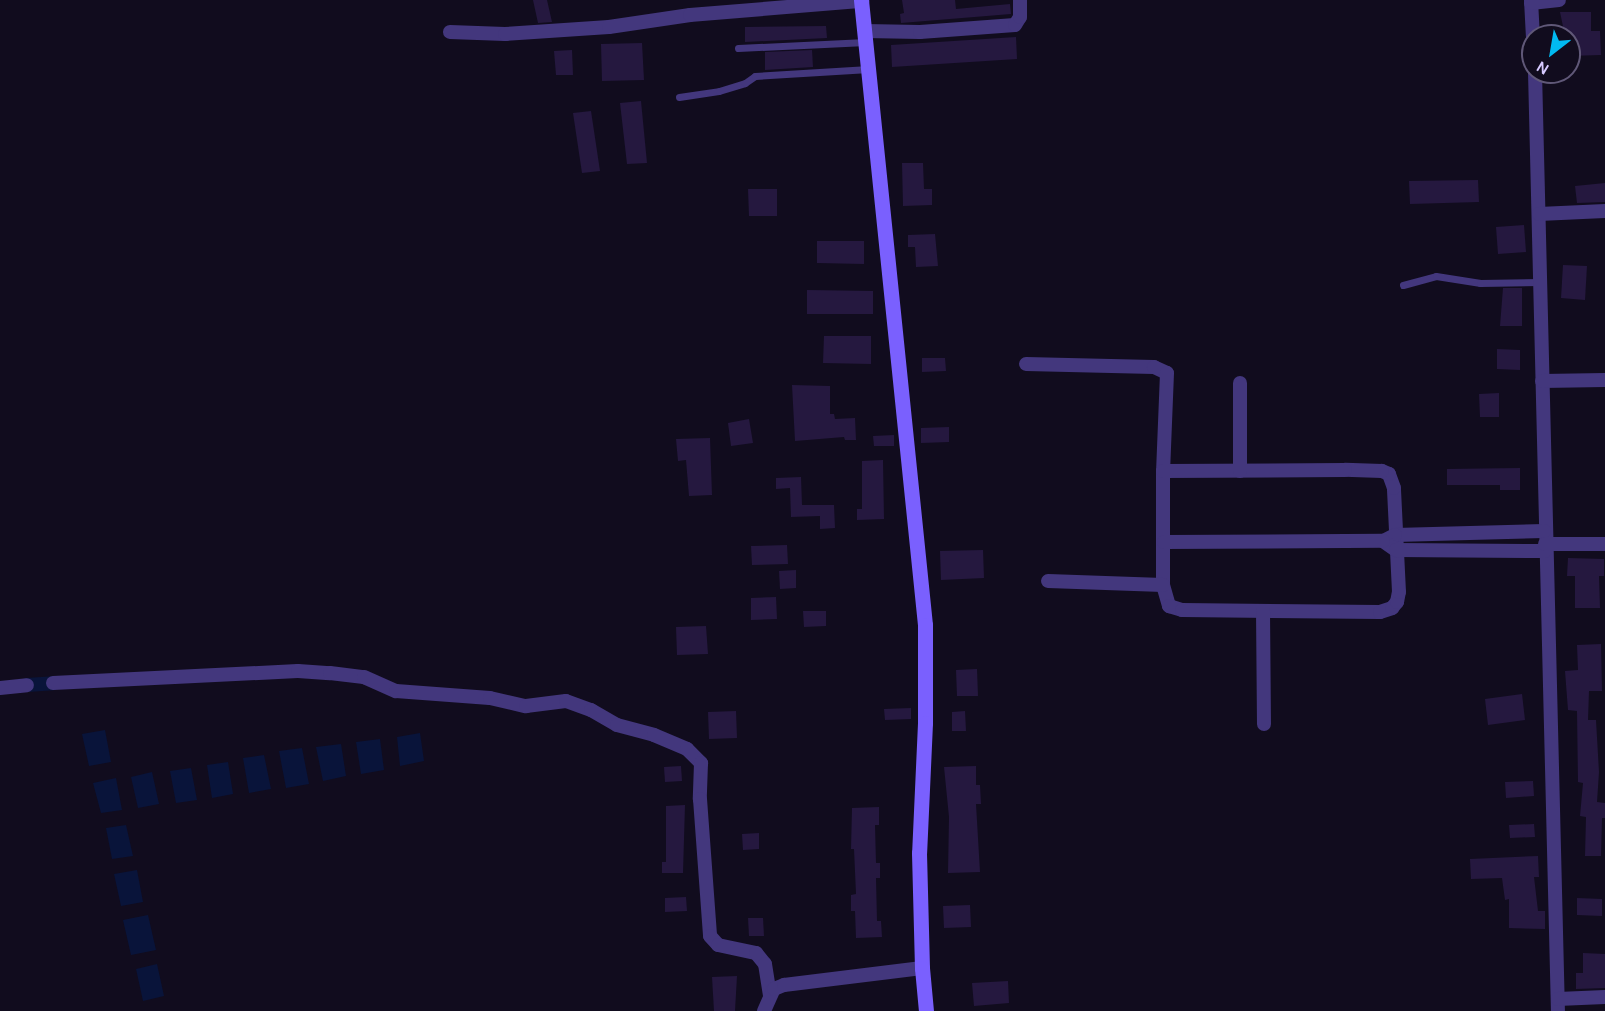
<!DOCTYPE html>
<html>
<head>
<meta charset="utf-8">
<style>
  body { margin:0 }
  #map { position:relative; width:1605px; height:1011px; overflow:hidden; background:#110c1e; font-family:Karla,sans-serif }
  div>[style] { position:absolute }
  .water>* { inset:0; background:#09143a }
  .canal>* { height:14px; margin:-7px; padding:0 7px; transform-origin:7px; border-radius:7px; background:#09143a }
  .building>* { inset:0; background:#25183f }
  .lane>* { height:7px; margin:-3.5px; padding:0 3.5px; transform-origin:3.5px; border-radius:3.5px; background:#43377d }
  .street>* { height:14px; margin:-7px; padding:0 7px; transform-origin:7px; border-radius:7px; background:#43377d }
  .secondary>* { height:15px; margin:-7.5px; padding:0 7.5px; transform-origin:7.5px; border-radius:7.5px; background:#7a60fe }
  span { translate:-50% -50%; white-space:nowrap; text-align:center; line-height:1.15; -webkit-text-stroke:5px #110c1e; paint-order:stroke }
  .north { position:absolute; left:1521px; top:24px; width:60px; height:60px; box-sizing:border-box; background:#110c1e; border:2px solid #605878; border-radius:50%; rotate:211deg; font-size:16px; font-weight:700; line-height:24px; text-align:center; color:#d6c9ff }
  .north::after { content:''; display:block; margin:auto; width:21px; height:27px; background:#01baf2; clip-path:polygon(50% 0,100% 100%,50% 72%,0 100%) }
</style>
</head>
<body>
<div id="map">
  <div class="water">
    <div style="clip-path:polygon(105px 730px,111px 762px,89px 766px,82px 734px)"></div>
    <div style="clip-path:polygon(420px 733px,424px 761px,400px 766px,397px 737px)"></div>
    <div style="clip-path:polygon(380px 739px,384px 770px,361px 774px,356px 742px)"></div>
    <div style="clip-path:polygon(341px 744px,346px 776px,323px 781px,316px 747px)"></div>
    <div style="clip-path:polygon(302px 748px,309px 784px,286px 788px,279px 751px)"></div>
    <div style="clip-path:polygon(264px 755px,271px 789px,249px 793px,243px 758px)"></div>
    <div style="clip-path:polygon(228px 762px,233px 794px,212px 798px,207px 765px)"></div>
    <div style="clip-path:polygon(191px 768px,197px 800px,176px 803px,170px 771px)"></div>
    <div style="clip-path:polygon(152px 772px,159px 804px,138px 808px,131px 777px)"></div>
    <div style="clip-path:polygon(116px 778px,122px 810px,101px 813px,93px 783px)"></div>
    <div style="clip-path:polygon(126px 825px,133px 856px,112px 859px,106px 828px)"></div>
    <div style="clip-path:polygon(137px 870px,143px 902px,121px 906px,114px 874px)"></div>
    <div style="clip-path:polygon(148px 915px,156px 950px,131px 955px,123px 920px)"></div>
    <div style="clip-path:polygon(157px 964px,164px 996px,143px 1001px,136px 969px)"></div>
  </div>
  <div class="canal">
    <div style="left:27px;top:685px;width:26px;rotate:-4deg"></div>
  </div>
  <div class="building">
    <div style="clip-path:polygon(533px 0,547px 0,552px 22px,538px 23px)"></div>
    <div style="clip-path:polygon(902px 0,955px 0,956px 9px,1010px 4px,1011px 14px,901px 23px,900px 14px,904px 13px)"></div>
    <div style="clip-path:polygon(1560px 12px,1591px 12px,1591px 31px,1600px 31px,1601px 55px,1569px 56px,1569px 36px,1565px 36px)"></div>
    <div style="clip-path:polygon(826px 26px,827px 38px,745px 42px,745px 27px)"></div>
    <div style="clip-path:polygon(1016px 37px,1017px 59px,892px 67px,891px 45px)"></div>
    <div style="clip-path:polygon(642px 43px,644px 80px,602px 81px,601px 44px)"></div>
    <div style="clip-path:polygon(572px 50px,573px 75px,556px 75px,554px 51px)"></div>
    <div style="clip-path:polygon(812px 50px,813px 67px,765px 70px,765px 52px)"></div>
    <div style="clip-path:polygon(641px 101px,647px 163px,627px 164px,620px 103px)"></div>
    <div style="clip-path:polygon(591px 111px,600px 171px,582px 173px,573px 113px)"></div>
    <div style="clip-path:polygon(902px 163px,923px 163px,924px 189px,932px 189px,932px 205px,903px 206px)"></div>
    <div style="clip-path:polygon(1478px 180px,1479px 202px,1410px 204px,1409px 181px)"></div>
    <div style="clip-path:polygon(1605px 183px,1605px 202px,1577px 203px,1575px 186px)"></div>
    <div style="clip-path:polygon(748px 189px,777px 189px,777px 216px,749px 216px)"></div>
    <div style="clip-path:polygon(1524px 225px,1526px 252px,1498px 254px,1496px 227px)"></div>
    <div style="clip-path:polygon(935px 234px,938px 266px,916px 267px,915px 247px,908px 247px,908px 235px)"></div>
    <div style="clip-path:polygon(817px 241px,864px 241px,864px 264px,817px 263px)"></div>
    <div style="clip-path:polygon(1563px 265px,1587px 266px,1585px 300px,1561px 298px)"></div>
    <div style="clip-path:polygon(1503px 288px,1522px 288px,1522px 326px,1500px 326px)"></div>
    <div style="clip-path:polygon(807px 290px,873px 291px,873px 314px,807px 314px)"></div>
    <div style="clip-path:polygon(824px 336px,871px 336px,871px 364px,823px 363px)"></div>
    <div style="clip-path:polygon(1497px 349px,1520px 350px,1520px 370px,1497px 369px)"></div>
    <div style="clip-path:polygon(922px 358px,945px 358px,946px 371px,922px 372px)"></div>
    <div style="clip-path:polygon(792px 385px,830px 386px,830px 414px,834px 414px,835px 419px,855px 418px,856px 440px,845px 440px,844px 437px,795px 441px)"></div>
    <div style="clip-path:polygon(1499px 393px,1499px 417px,1480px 417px,1479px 394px)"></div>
    <div style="clip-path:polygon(749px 419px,753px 443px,731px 446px,728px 423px)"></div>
    <div style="clip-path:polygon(949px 427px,949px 442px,921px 443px,921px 428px)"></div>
    <div style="clip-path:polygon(894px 435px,894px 446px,874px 446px,873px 436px)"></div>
    <div style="clip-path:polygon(710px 438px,712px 495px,689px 496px,686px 460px,678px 461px,676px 439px)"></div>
    <div style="clip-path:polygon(883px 460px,884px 519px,857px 520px,857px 509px,862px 509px,862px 461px)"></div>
    <div style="clip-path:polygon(1520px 468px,1520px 490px,1500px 490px,1500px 485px,1447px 485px,1447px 469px)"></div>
    <div style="clip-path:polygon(801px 477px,802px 505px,834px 505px,835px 528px,820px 529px,820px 516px,791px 517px,790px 488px,776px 489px,776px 478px)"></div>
    <div style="clip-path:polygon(787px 545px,788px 564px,752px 565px,751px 546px)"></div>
    <div style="clip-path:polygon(983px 550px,984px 578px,941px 580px,940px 551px)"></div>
    <div style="clip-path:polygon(1568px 558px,1604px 559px,1604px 576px,1599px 576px,1600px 608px,1575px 608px,1575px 576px,1567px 576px)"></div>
    <div style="clip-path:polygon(796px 570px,796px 588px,780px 589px,779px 571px)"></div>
    <div style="clip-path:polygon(776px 597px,777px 619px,751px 620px,751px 598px)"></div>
    <div style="clip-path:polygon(803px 611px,826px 611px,826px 626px,804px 627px)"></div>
    <div style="clip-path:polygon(706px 626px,708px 654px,677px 655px,676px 627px)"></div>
    <div style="clip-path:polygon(1601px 644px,1602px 691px,1589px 691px,1588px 720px,1596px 720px,1599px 772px,1597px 802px,1605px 803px,1605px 818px,1602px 818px,1601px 856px,1585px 856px,1586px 817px,1580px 816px,1583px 783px,1578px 782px,1577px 711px,1568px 710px,1565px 671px,1578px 670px,1577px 645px)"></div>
    <div style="clip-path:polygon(977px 669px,978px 696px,957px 696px,956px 670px)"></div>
    <div style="clip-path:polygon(1522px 694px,1525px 720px,1488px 725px,1485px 699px)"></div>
    <div style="clip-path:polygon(911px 708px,911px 719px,885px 720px,884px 709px)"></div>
    <div style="clip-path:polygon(736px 711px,737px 738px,709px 739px,708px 712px)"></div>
    <div style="clip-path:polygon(965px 711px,966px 731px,952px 731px,952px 712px)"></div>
    <div style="clip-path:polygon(681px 766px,682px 781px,665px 782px,664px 767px)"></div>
    <div style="clip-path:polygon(976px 766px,976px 785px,980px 785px,981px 804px,976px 804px,980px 872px,948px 873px,949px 817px,944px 767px)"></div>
    <div style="clip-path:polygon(1533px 781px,1534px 796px,1506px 798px,1505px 782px)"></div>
    <div style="clip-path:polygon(685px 805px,683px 873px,662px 873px,662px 862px,666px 862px,666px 806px)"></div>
    <div style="clip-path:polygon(879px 807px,879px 825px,875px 825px,876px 863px,880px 863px,880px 878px,876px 878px,877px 921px,881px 921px,882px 937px,856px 938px,855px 911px,851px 911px,851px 895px,856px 894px,854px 849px,851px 849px,852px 808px)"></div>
    <div style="clip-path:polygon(1534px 824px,1535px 837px,1510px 838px,1509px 825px)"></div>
    <div style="clip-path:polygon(759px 833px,759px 849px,743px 850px,742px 834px)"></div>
    <div style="clip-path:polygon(1538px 856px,1539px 877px,1534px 877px,1538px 911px,1545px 911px,1545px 929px,1509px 928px,1509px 899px,1505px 900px,1502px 878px,1471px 879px,1470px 859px)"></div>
    <div style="clip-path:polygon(686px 897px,687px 911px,665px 912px,665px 898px)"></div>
    <div style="clip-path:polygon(1577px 898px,1602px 899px,1602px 916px,1577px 915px)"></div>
    <div style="clip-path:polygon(970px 905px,971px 927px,944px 928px,943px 906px)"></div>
    <div style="clip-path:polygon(748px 918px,763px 918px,764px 936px,749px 936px)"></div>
    <div style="clip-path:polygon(1583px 953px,1605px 954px,1605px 988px,1576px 989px,1576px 973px,1583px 973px)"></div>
    <div style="clip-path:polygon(737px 976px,735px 1011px,714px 1011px,712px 977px)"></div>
    <div style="clip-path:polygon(1008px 981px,1009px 1003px,974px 1006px,972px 983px)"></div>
  </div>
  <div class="lane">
    <div style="left:738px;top:48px;width:128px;rotate:-2.7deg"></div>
    <div style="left:679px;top:97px;width:40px;rotate:-8.5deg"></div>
    <div style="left:719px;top:91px;width:27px;rotate:-17deg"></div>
    <div style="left:745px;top:83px;width:12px;rotate:-35deg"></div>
    <div style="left:755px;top:76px;width:114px;rotate:-3.5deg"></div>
    <div style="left:1403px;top:285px;width:34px;rotate:-15deg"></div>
    <div style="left:1436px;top:276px;width:45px;rotate:9deg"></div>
    <div style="left:1480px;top:283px;width:60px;rotate:-1deg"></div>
  </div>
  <div class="street">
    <div style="left:1531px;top:0;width:36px;rotate:87deg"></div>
    <div style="left:1531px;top:3px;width:28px;rotate:-6deg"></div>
    <div style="left:865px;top:31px;width:55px;rotate:1deg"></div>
    <div style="left:920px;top:32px;width:95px;rotate:-4.2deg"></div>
    <div style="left:1015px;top:25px;width:9px;rotate:-58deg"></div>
    <div style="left:1020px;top:17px;width:17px;rotate:-90deg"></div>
    <div style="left:450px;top:32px;width:55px;rotate:2.1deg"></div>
    <div style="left:505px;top:34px;width:104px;rotate:-3.9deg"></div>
    <div style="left:609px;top:27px;width:82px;rotate:-8.4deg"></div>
    <div style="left:690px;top:15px;width:173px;rotate:-4.7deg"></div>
    <div style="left:1535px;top:72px;width:939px;rotate:88.6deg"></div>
    <div style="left:1539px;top:214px;width:66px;rotate:-2.6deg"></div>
    <div style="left:1026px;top:364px;width:128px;rotate:1.3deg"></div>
    <div style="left:1154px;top:367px;width:14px;rotate:25deg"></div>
    <div style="left:1167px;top:373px;width:98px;rotate:92.3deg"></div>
    <div style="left:1163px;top:471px;width:114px;rotate:90deg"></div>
    <div style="left:1163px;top:585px;width:22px;rotate:74deg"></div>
    <div style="left:1169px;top:606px;width:14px;rotate:17deg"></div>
    <div style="left:1182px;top:610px;width:198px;rotate:0.6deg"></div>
    <div style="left:1380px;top:612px;width:13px;rotate:-18deg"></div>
    <div style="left:1392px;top:608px;width:8px;rotate:-50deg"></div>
    <div style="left:1397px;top:602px;width:10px;rotate:-79deg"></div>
    <div style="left:1399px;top:592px;width:104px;rotate:-92.8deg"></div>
    <div style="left:1394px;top:488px;width:15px;rotate:-110deg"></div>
    <div style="left:1389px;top:474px;width:8px;rotate:-157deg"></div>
    <div style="left:1382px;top:471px;width:37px;rotate:-178deg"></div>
    <div style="left:1345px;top:470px;width:182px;rotate:179.7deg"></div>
    <div style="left:1542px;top:381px;width:63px;rotate:-0.9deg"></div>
    <div style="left:1240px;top:383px;width:88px;rotate:90deg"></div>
    <div style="left:1544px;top:531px;width:149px;rotate:178.5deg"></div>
    <div style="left:1395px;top:535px;width:13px;rotate:153deg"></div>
    <div style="left:1383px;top:541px;width:16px;rotate:35deg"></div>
    <div style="left:1396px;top:550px;width:149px;rotate:0.4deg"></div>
    <div style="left:1164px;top:542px;width:219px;rotate:-0.3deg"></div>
    <div style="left:1545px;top:544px;width:60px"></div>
    <div style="left:1048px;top:581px;width:115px;rotate:2deg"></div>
    <div style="left:1263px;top:611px;width:113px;rotate:89.5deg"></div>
    <div style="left:53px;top:683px;width:245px;rotate:-2.8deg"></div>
    <div style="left:298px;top:671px;width:32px;rotate:4deg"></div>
    <div style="left:330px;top:673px;width:34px;rotate:7deg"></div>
    <div style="left:364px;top:677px;width:35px;rotate:24deg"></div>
    <div style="left:396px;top:691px;width:94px;rotate:4.3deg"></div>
    <div style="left:490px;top:698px;width:37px;rotate:13deg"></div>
    <div style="left:526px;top:706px;width:40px;rotate:-7.1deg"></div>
    <div style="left:566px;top:701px;width:27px;rotate:20deg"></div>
    <div style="left:591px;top:710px;width:30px;rotate:30deg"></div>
    <div style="left:617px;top:725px;width:38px;rotate:15deg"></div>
    <div style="left:654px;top:735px;width:36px;rotate:23deg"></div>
    <div style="left:687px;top:749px;width:20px;rotate:45deg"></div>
    <div style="left:701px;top:763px;width:36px;rotate:92deg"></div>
    <div style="left:700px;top:799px;width:137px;rotate:85.8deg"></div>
    <div style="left:710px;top:936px;width:12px;rotate:48deg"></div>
    <div style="left:718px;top:945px;width:39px;rotate:12deg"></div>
    <div style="left:756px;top:953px;width:14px;rotate:51deg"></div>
    <div style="left:765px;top:964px;width:31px;rotate:81deg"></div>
    <div style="left:0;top:688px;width:27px;rotate:-6deg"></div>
    <div style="left:1558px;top:999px;width:47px;rotate:-2.4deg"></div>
    <div style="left:764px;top:1011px;width:24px;rotate:-66deg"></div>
    <div style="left:774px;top:989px;width:11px;rotate:-22deg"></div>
    <div style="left:784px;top:985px;width:139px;rotate:-7deg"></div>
  </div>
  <div class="secondary">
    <div style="left:861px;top:0;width:628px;rotate:84.15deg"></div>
    <div style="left:925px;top:625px;width:98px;rotate:90deg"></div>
    <div style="left:925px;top:723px;width:130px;rotate:92.6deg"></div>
    <div style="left:919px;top:853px;width:115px;rotate:88.5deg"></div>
    <div style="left:922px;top:968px;width:43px;rotate:84.7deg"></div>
  </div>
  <div class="north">N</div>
</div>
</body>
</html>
